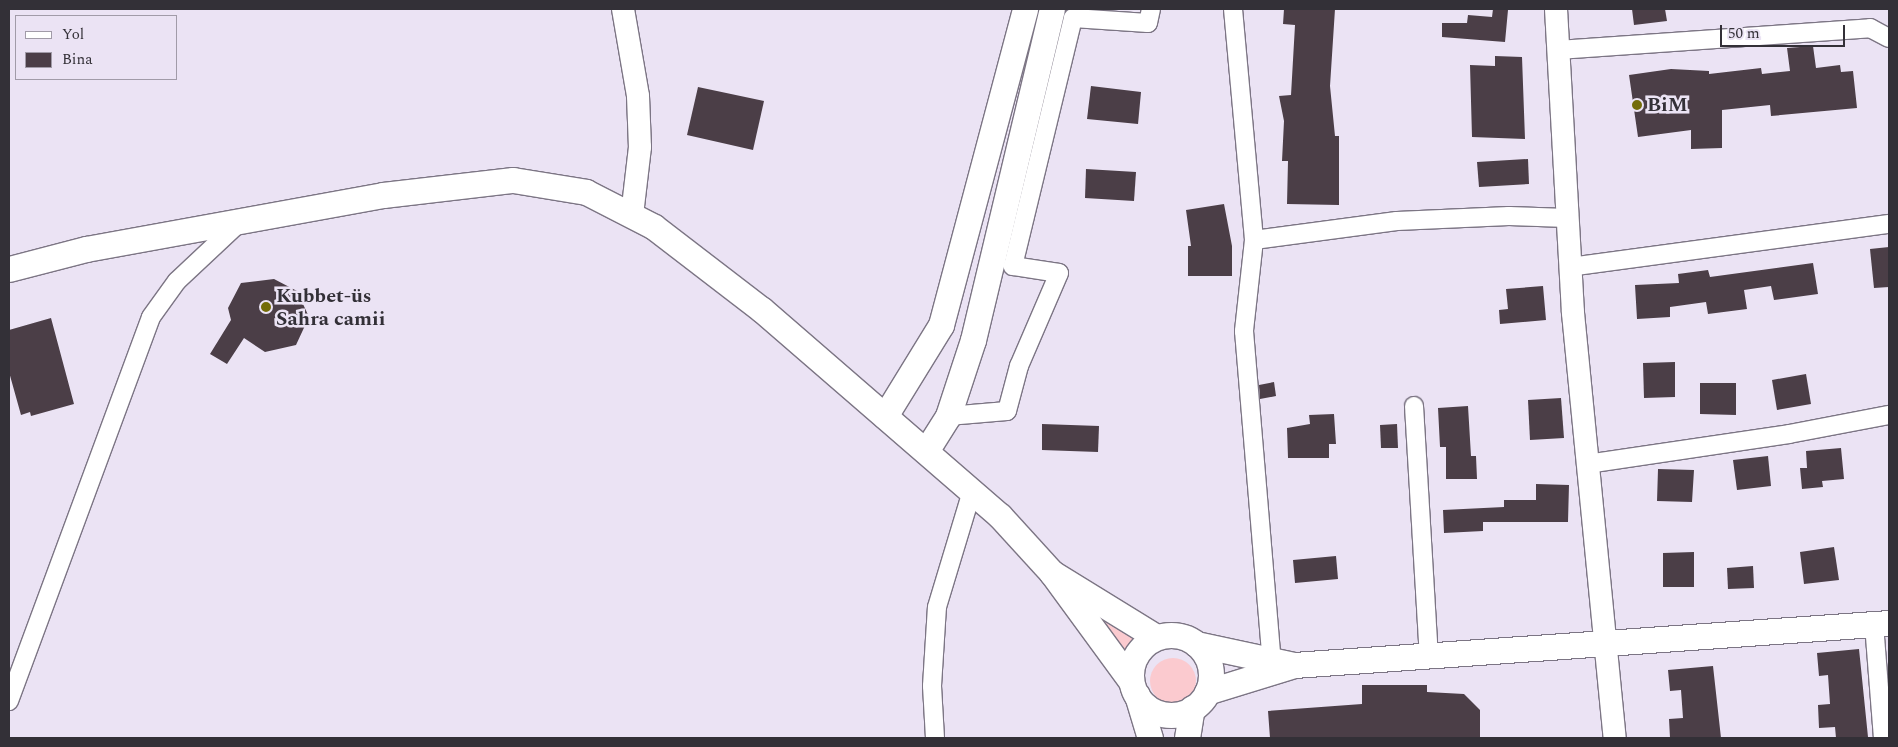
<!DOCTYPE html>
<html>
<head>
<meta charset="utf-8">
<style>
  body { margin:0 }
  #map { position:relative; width:1898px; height:747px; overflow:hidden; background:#ebe3f4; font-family:Spectral,serif }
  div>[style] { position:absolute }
  .green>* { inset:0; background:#fbcacf }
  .round { border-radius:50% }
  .building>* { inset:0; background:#4b3e47 }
  .roads { filter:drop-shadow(1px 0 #7c7584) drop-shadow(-1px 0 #7c7584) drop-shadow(0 1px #7c7584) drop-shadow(0 -1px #7c7584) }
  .minor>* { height:18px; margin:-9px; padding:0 9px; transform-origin:9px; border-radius:9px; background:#fff }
  .tertiary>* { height:22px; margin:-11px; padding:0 11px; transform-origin:11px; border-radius:11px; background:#fff }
  .secondary>* { height:25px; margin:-12.5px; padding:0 12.5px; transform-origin:12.5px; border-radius:12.5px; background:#fff }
  .secondary>.ring { margin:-12.5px; padding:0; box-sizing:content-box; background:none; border:25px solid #fff; border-radius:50% }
  .dots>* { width:14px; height:14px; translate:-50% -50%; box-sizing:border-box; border:2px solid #ebe3f4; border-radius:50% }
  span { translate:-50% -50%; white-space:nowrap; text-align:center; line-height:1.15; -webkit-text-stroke:5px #ebe3f4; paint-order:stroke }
  .poi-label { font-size:20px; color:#333037; font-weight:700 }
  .left { translate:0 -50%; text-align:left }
  .frame { position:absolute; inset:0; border:10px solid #333037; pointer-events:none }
  .legend { position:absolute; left:15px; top:15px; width:162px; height:65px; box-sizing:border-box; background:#ebe3f4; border:1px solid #a19ba8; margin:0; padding:6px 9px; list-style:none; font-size:15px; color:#333037 }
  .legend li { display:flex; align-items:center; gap:10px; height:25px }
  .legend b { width:25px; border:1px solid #a19ba8 }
  .scale { position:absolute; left:1720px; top:25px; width:125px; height:22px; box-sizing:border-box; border:2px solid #333037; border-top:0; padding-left:6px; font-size:15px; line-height:18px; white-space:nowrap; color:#333037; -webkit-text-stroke:4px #ebe3f4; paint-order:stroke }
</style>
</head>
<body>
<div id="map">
  <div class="green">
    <div style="clip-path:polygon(1091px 614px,1137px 641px,1126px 656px)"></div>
    <div class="round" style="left:1150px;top:658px;width:46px;height:46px"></div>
  </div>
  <div class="building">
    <div style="clip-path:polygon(1284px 9px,1335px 9px,1330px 86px,1335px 136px,1339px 136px,1339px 205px,1287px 204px,1288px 161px,1282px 161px,1284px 121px,1279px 96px,1291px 95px,1295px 25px,1283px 24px)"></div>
    <div style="clip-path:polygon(1493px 9px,1508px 10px,1505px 42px,1442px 37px,1442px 23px,1467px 23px,1468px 15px,1492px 17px)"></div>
    <div style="clip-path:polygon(1632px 9px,1665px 9px,1667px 21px,1634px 25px)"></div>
    <div style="clip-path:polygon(1813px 46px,1816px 68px,1840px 65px,1841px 72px,1853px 71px,1857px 108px,1771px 116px,1770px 105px,1722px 110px,1722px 148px,1691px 149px,1691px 130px,1638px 137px,1629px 75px,1671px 69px,1709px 71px,1709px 74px,1761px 68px,1762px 74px,1790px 71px,1787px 48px)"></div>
    <div style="clip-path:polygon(1495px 56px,1522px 57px,1525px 139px,1472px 137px,1470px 65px,1495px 66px)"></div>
    <div style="clip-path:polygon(1091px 86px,1141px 92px,1138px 124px,1087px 119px)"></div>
    <div style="clip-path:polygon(698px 87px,764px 101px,753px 150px,687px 135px)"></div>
    <div style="clip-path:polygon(1528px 159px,1529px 184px,1479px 187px,1477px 162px)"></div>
    <div style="clip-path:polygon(1086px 169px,1136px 172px,1134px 201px,1085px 198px)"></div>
    <div style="clip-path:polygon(1224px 204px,1232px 246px,1232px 276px,1188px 276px,1188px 246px,1191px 246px,1186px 210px)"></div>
    <div style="clip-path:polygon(1889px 247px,1889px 287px,1874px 288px,1870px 249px)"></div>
    <div style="clip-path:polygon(1813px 263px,1818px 294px,1774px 300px,1771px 286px,1744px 290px,1747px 309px,1708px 314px,1706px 302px,1670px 307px,1670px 317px,1637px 319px,1635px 285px,1679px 283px,1678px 274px,1708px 270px,1710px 277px)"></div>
    <div style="clip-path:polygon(274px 279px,297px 291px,309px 317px,296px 345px,265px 352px,244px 338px,227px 364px,210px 354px,231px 320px,228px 308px,241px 283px)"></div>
    <div style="clip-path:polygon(1543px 286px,1546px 320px,1500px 324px,1499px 310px,1508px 309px,1506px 289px)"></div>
    <div style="clip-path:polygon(51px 318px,74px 404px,31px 416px,30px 412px,21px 415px,9px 372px,9px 330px)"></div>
    <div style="clip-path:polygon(1675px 362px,1675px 397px,1644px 398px,1643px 363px)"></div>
    <div style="clip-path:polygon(1806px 374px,1811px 404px,1777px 410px,1772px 380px)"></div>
    <div style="clip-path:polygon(1274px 382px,1276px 396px,1260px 399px,1259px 385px)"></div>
    <div style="clip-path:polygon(1700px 383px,1736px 383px,1736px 415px,1700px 414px)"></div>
    <div style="clip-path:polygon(1561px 398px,1564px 438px,1530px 440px,1528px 400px)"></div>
    <div style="clip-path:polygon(1468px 406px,1471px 456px,1476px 456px,1477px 479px,1446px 479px,1446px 447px,1440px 447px,1438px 408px)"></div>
    <div style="clip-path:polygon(1334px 414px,1336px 444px,1329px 444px,1329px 458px,1288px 458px,1287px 428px,1310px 424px,1309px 415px)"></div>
    <div style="clip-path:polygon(1042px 424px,1099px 426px,1098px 452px,1042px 450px)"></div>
    <div style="clip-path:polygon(1397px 424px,1398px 448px,1381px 448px,1380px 425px)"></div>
    <div style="clip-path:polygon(1841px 448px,1844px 479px,1822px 481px,1823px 487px,1802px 489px,1800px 468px,1807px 468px,1806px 451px)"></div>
    <div style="clip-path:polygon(1768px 456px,1771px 486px,1737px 490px,1733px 460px)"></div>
    <div style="clip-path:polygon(1658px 469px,1694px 470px,1692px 502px,1657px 501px)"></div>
    <div style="clip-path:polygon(1536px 484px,1569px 485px,1568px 522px,1483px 522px,1483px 531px,1444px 533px,1443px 510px,1504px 507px,1504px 500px,1536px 500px)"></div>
    <div style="clip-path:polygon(1834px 547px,1839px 580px,1804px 584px,1800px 552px)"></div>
    <div style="clip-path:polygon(1694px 552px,1694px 587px,1663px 587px,1663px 553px)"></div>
    <div style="clip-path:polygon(1336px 556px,1338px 579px,1295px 583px,1293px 560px)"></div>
    <div style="clip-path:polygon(1753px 566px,1754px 588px,1728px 589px,1727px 568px)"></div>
    <div style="clip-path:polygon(1859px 649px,1868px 737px,1836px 738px,1835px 727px,1819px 728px,1818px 705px,1830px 704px,1828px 675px,1819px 676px,1817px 653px)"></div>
    <div style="clip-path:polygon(1713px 666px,1721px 738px,1670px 738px,1669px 719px,1683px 718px,1681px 690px,1670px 691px,1668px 670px)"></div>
    <div style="clip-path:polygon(1362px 685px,1427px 685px,1427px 692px,1464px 694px,1480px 710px,1480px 738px,1270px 738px,1268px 711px,1362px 704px)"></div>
  </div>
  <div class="roads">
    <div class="minor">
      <div style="left:1233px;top:9px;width:232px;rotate:84.8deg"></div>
      <div style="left:1254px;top:240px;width:144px;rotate:-7.6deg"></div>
      <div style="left:1397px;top:221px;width:112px;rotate:-2.6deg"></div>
      <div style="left:1509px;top:216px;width:58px;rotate:2deg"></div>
      <div style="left:1558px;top:50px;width:313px;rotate:-4deg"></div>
      <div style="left:1870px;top:28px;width:21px;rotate:28deg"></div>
      <div style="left:1254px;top:240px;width:92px;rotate:96.3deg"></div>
      <div style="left:1244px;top:331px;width:331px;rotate:85.2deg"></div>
      <div style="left:1570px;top:267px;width:322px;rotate:-7.7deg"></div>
      <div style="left:1414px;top:406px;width:253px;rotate:86.6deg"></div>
      <div style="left:948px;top:416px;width:59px;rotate:-4.8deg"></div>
      <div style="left:1007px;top:411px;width:47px;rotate:-75.1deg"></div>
      <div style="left:1019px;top:366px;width:101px;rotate:-66.7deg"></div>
      <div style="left:1059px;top:273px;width:47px;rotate:-171.3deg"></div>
      <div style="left:1013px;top:266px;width:255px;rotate:-76.4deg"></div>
      <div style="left:1073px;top:18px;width:75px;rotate:3.8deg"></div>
      <div style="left:1148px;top:23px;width:14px;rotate:-78deg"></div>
      <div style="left:1587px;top:464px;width:204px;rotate:-8.4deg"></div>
      <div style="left:1789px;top:434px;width:102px;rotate:-10.8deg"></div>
      <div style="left:1874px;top:624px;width:114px;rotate:85.5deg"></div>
      <div style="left:9px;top:701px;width:409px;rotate:-69.7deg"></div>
      <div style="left:151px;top:317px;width:44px;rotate:-54.2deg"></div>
      <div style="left:177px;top:281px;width:89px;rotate:-43.2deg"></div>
      <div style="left:935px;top:738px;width:52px;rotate:-93.3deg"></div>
      <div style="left:932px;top:686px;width:79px;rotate:-86.4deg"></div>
      <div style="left:937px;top:607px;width:121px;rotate:-73.2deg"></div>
    </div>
    <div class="tertiary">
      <div style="left:623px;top:9px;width:88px;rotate:80.2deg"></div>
      <div style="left:638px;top:96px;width:51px;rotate:87.8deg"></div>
      <div style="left:640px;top:147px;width:68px;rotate:96.7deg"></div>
      <div style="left:1556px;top:9px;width:304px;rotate:86.8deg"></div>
      <div style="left:1573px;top:313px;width:427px;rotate:84.4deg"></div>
    </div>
    <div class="secondary">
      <div style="left:9px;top:269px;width:80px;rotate:-14.6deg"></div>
      <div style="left:86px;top:249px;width:302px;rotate:-10.3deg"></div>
      <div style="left:383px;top:195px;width:131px;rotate:-6.6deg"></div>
      <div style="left:513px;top:180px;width:74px;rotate:9.3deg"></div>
      <div style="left:586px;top:192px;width:76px;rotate:27.2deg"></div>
      <div style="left:654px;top:227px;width:135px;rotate:37.5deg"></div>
      <div style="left:761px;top:309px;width:316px;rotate:40.9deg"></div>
      <div style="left:1000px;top:516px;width:77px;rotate:47.6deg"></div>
      <div style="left:885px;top:416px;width:107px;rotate:-58.4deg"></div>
      <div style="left:941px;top:325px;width:327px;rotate:-75.1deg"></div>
      <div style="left:926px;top:451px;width:41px;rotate:-57.8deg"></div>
      <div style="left:948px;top:416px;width:80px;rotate:-71.8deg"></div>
      <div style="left:973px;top:340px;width:340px;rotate:-76.6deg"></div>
      <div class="ring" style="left:1131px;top:635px;width:55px;height:55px"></div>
      <div style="left:1196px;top:644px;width:100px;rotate:12.1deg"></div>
      <div style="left:1294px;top:665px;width:91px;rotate:162.8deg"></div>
      <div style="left:1294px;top:665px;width:596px;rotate:-4.04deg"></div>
      <div style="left:1131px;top:681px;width:134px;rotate:-126.2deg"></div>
      <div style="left:1052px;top:573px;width:122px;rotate:31.6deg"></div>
      <div style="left:1137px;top:695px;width:45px;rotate:73.2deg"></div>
      <div style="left:1187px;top:738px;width:30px;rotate:-81deg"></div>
    </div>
  </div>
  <div class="dots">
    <div style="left:1637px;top:105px;background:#736c08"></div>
    <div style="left:266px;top:307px;background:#736c08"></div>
  </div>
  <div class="poi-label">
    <span class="left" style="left:1647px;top:105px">BiM</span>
    <span class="left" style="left:276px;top:308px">Kubbet-üs<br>Sahra camii</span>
  </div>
  <div class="frame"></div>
  <ul class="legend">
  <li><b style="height:6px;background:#fff"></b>Yol</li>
  <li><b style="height:14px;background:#4b3e47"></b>Bina</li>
  </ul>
  <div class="scale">50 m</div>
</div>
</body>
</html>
